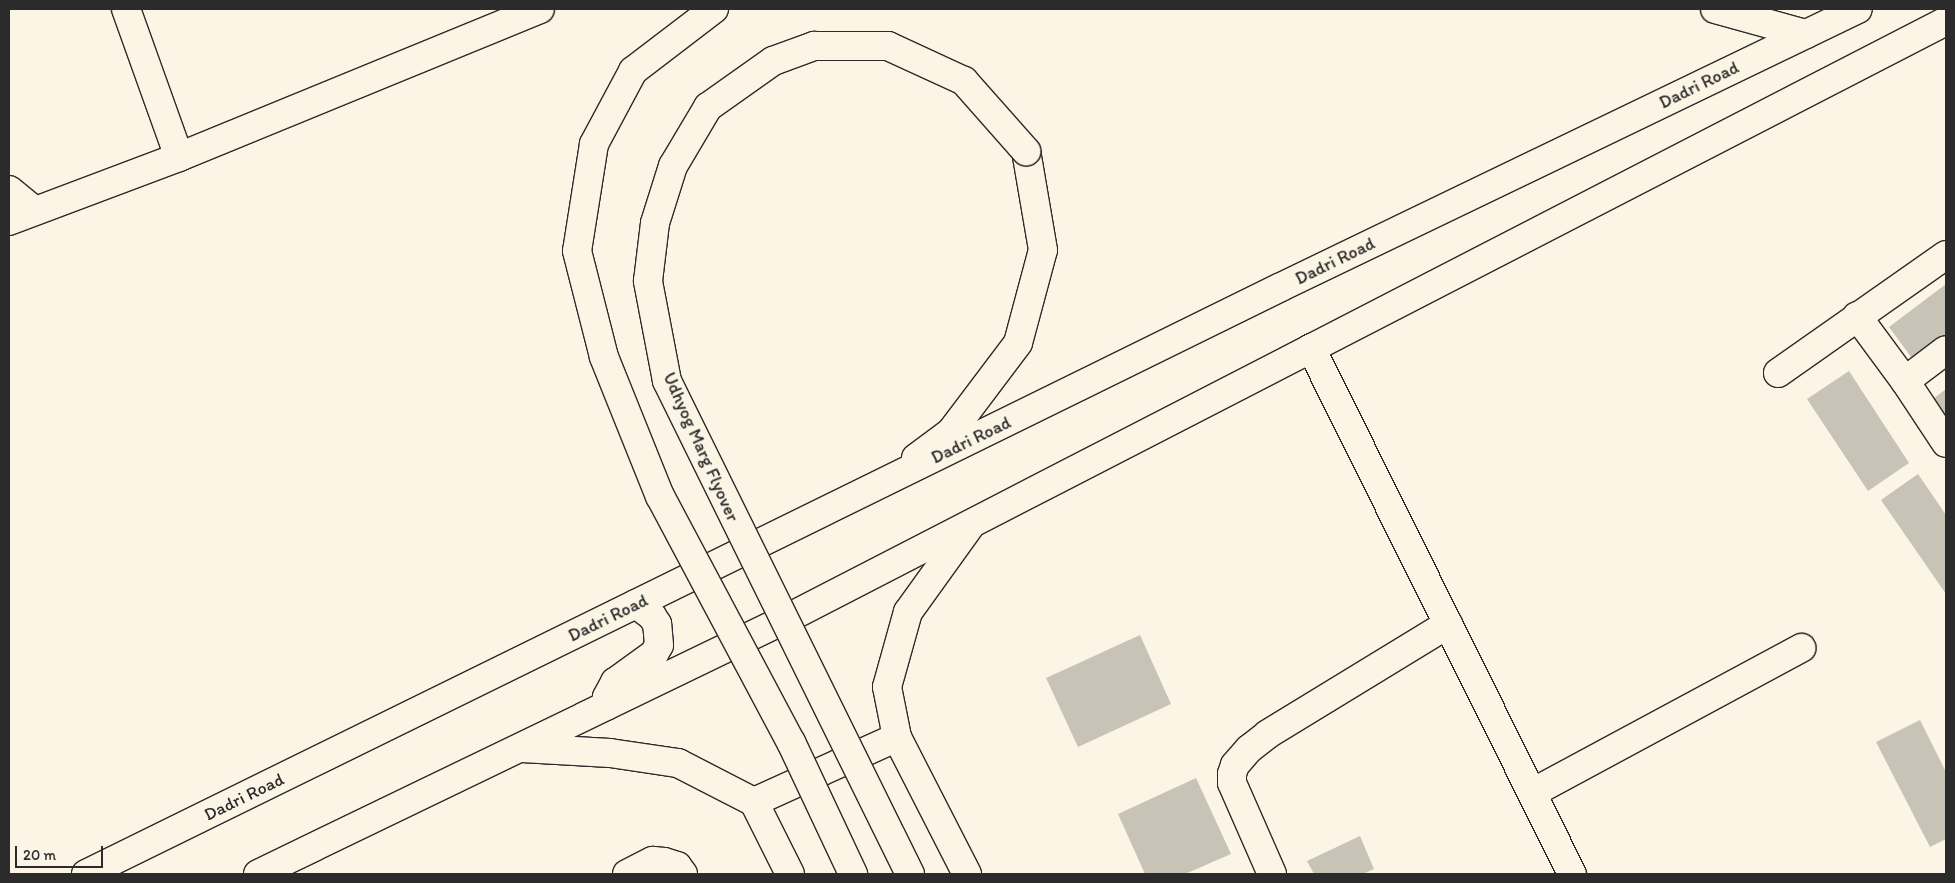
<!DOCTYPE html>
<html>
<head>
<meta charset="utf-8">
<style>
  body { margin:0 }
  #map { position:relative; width:1955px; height:883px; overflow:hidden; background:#fcf5e5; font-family:Itim,sans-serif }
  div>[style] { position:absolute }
  .building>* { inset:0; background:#c8c3b7 }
  .roads { filter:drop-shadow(1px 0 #2b2b2b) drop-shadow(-1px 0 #2b2b2b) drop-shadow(0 1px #2b2b2b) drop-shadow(0 -1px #2b2b2b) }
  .minor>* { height:28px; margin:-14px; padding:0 14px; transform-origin:14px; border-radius:14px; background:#fcf5e5 }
  .major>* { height:28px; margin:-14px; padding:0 14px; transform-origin:14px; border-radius:14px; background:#fcf5e5 }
  .highway>* { height:28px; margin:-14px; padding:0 14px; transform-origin:14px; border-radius:14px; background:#fcf5e5 }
  .bridges { filter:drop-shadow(1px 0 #2b2b2b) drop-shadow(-1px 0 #2b2b2b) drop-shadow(0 1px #2b2b2b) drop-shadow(0 -1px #2b2b2b) }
  .major-bridge>* { height:28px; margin:-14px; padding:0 14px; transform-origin:14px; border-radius:14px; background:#fcf5e5 }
  span { translate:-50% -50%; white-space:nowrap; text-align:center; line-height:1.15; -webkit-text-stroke:5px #fcf5e5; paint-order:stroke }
  .street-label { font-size:18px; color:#2b2b2b }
  .frame { position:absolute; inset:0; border:10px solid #2b2b2b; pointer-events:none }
  .scale { position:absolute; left:15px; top:846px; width:88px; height:22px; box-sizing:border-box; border:2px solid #2b2b2b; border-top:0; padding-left:6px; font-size:15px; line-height:18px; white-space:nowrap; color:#2b2b2b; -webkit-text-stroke:4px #fcf5e5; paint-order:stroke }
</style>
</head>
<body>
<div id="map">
  <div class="building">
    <div style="clip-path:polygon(1946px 284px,1946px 337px,1914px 361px,1889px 327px)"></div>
    <div style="clip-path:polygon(1849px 371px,1909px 463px,1868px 491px,1807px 399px)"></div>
    <div style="clip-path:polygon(1946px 389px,1946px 419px,1933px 399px)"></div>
    <div style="clip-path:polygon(1918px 474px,1946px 515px,1946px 594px,1881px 500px)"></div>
    <div style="clip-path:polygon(1140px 635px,1171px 704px,1078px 747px,1046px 678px)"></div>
    <div style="clip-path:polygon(1920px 720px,1946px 772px,1946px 839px,1930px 847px,1876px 742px)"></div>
    <div style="clip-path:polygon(1196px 778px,1231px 854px,1185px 874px,1145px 874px,1118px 814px)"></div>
    <div style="clip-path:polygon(1360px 836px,1374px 869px,1363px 874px,1314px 874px,1307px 861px)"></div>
  </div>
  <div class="roads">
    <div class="minor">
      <div style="left:126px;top:9px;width:157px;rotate:70.3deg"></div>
      <div style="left:9px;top:190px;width:33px;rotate:39deg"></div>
      <div style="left:9px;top:221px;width:182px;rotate:-20.6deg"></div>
      <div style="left:179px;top:157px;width:390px;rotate:-22.3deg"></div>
      <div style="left:1857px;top:316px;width:81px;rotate:53.6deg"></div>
      <div style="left:1905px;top:381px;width:74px;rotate:56.5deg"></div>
      <div style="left:1311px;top:348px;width:587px;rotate:63.61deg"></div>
      <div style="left:1778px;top:373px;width:205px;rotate:-35.1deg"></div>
      <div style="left:1905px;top:381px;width:51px;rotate:-37.1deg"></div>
      <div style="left:1532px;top:793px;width:306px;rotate:-28.3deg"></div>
      <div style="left:627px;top:874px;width:29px;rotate:-27deg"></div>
      <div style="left:653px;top:861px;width:11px;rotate:5deg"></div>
      <div style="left:664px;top:862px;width:14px;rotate:17deg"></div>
      <div style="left:677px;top:866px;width:10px;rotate:53deg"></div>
      <div style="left:1272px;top:874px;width:99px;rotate:-113.7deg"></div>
      <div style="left:1232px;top:783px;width:9px;rotate:-90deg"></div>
      <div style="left:1232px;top:774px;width:9px;rotate:-72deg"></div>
      <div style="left:1235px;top:765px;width:21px;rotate:-49deg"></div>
      <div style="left:1249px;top:749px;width:24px;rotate:-38deg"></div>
      <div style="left:1268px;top:734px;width:211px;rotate:-31.4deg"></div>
    </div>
    <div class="major">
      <div style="left:1715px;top:9px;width:94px;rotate:15.4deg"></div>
      <div style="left:916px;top:458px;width:44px;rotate:-36.6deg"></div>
      <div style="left:951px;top:432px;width:111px;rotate:-53deg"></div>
      <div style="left:1018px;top:343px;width:96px;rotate:-75deg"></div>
      <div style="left:1043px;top:250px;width:100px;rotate:-99.7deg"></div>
    </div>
    <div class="highway">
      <div style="left:606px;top:706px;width:9px;rotate:-84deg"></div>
      <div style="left:607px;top:697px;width:17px;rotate:-62deg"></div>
      <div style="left:615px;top:682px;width:48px;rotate:-35.7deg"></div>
      <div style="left:654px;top:654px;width:10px;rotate:-61deg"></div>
      <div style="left:659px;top:645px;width:21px;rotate:-95deg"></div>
      <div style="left:657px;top:624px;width:9px;rotate:-122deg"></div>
      <div style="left:652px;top:616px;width:20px;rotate:-143deg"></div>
      <div style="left:522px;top:748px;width:88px;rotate:3.3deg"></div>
      <div style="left:610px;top:753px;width:69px;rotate:8.4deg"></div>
      <div style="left:678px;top:763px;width:85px;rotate:27.2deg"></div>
      <div style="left:754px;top:802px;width:80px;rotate:63.4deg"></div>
      <div style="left:754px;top:802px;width:157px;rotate:-24.4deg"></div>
      <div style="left:86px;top:874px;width:1331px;rotate:-26.16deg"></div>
      <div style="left:1281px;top:287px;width:640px;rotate:-25.72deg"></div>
      <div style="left:258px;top:874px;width:591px;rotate:-25.78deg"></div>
      <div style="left:790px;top:617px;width:1301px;rotate:-27.27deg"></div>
      <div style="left:967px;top:874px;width:154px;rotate:-117.1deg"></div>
      <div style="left:897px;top:737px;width:51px;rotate:-101.3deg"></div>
      <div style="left:887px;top:687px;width:78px;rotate:-74.4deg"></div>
      <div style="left:908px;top:612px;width:105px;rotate:-54.3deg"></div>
    </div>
  </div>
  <div class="bridges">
    <div class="major-bridge">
      <div style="left:714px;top:9px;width:102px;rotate:142.6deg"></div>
      <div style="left:633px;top:71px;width:83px;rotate:118.1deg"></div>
      <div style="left:594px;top:144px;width:108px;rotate:99deg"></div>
      <div style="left:577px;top:251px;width:109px;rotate:75.7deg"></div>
      <div style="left:604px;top:357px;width:150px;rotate:68.1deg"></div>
      <div style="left:660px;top:496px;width:279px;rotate:62deg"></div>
      <div style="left:791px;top:742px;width:146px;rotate:64.8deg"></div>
      <div style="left:910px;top:874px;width:550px;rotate:-116.24deg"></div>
      <div style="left:667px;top:381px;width:102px;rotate:-100.8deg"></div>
      <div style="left:648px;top:281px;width:58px;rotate:-83.1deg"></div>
      <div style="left:655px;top:223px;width:60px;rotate:-72.5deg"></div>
      <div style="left:673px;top:166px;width:69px;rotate:-59.3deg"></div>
      <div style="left:708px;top:107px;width:80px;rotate:-35.3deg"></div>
      <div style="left:773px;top:61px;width:44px;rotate:-20.1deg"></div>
      <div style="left:814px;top:46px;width:74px"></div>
      <div style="left:888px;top:46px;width:84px;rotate:24.7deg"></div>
      <div style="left:964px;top:81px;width:94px;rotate:48.5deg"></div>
    </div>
  </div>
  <div class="street-label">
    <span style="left:1699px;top:85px;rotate:-26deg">Dadri Road</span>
    <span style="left:1335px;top:261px;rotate:-26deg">Dadri Road</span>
    <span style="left:971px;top:440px;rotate:-26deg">Dadri Road</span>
    <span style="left:701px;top:447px;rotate:66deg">Udhyog Marg Flyover</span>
    <span style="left:608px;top:618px;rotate:-26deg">Dadri Road</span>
    <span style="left:244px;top:797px;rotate:-26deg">Dadri Road</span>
  </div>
  <div class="frame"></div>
  <div class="scale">20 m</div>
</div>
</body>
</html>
